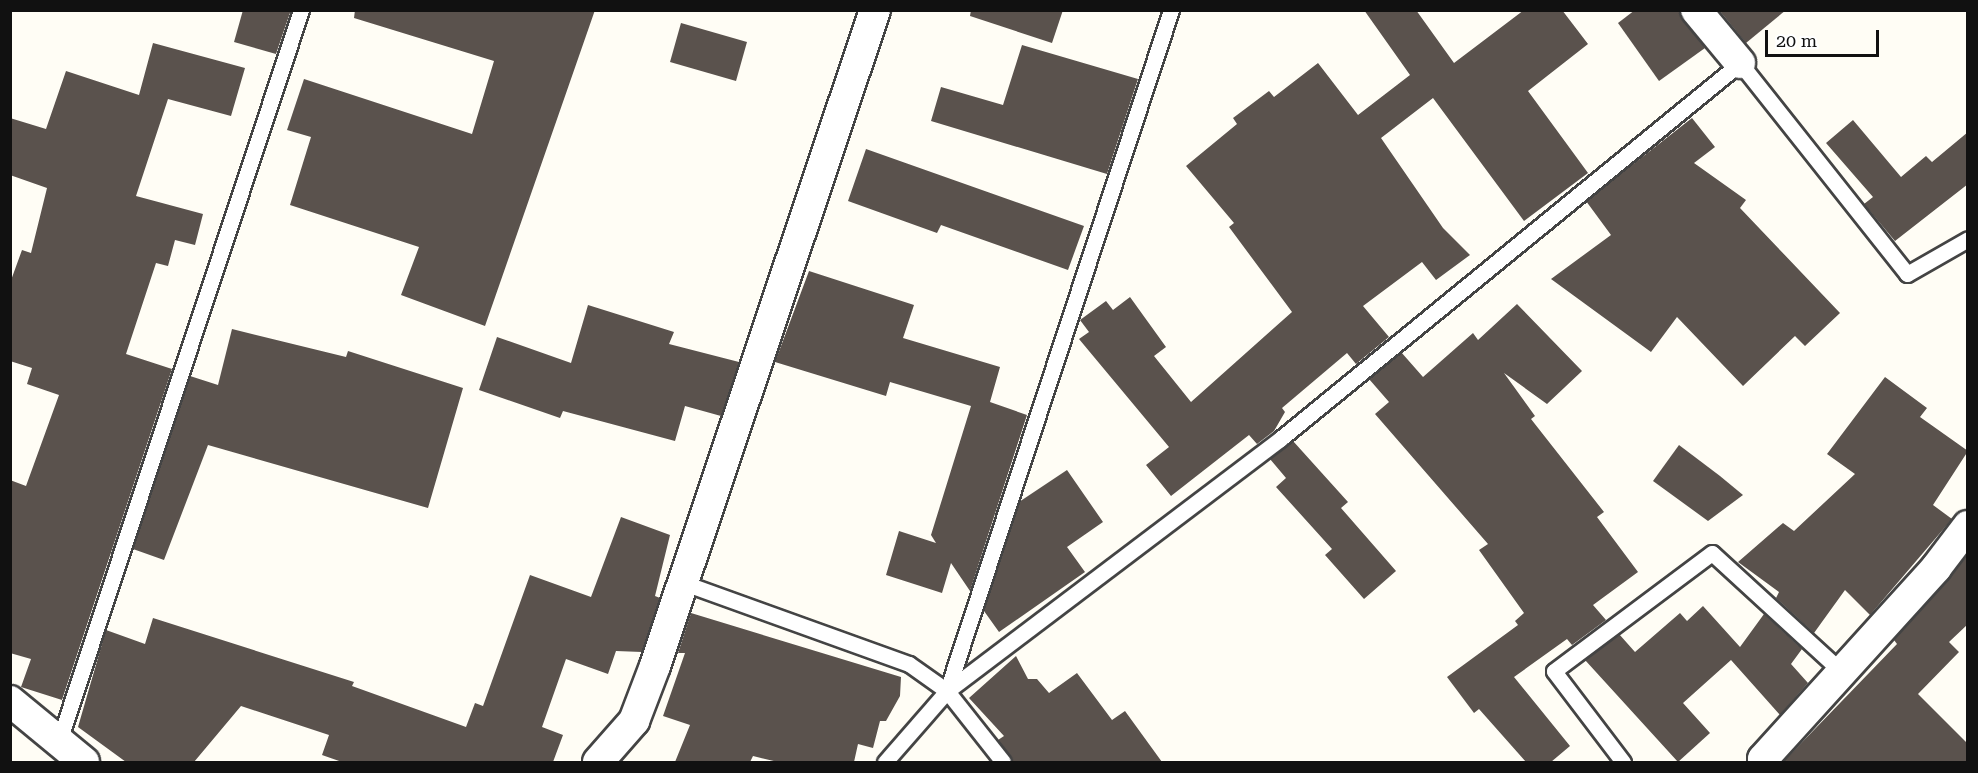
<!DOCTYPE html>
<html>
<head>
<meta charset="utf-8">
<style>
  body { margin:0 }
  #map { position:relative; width:1978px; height:773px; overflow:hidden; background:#fffdf5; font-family:"Roboto Serif",serif }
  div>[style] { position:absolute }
  .building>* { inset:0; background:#5a524d }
  .roads { filter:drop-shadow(2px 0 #444) drop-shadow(-2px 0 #444) drop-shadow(0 2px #444) drop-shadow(0 -2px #444) }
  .service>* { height:15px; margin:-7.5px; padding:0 7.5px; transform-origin:7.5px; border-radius:7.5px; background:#fff }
  .minor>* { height:30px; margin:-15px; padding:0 15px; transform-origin:15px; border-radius:15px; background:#fff }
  span { translate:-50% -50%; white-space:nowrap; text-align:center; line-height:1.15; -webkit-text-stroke:6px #fff; paint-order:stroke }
  .frame { position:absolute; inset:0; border:12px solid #111; pointer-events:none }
  .scale { position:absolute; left:1765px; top:30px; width:114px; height:27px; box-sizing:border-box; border:3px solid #111; border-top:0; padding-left:8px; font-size:18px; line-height:21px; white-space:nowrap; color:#111; -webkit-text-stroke:4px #fff; paint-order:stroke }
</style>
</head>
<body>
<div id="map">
  <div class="building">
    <div style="clip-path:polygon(243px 10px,291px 10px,276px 54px,234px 42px)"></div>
    <div style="clip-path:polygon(355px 10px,595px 10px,485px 326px,401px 295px,419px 247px,290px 205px,311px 137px,287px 130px,304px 79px,472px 134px,494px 61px,354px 18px)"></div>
    <div style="clip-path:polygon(971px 10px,1063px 10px,1052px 43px,970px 16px)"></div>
    <div style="clip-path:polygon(1364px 10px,1416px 10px,1454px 63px,1524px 10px,1562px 10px,1588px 44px,1528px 91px,1588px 173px,1524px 221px,1433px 98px,1381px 138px,1443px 228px,1470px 255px,1436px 280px,1422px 262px,1363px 306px,1389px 337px,1356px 364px,1347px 353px,1282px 408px,1285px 412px,1274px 431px,1257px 444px,1249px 435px,1171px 496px,1146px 465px,1169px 447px,1079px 339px,1089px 332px,1080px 320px,1106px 301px,1113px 310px,1130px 297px,1166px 347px,1154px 356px,1191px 402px,1292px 312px,1229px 227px,1234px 223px,1186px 166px,1237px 124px,1233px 118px,1269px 91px,1274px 97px,1318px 63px,1358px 115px,1410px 75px)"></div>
    <div style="clip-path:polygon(1635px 10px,1679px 10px,1705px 48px,1659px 81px,1618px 23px)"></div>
    <div style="clip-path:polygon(1719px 10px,1786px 10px,1746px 43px)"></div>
    <div style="clip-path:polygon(681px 23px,747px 42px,736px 81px,670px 62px)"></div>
    <div style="clip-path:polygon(153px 43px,245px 68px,231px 116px,168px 99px,136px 196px,203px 214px,195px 245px,175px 240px,168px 266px,156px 263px,126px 354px,172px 369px,62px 700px,21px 687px,31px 659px,10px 653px,10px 480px,26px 486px,59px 395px,27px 384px,32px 368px,10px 361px,10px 283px,22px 250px,31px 253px,47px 188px,10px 175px,10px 118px,46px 129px,66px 71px,139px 95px)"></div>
    <div style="clip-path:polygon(1022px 45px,1138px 79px,1107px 174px,931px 121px,941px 87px,1003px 105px)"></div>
    <div style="clip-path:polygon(1692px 118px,1715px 147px,1694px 163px,1746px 200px,1740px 208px,1840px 313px,1805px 346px,1795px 336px,1743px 386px,1677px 317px,1651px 352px,1551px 279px,1611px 235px,1586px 201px)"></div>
    <div style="clip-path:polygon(1853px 120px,1901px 177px,1926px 156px,1932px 162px,1968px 132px,1968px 184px,1895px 241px,1864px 204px,1873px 197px,1826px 143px)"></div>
    <div style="clip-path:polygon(866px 149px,1084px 226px,1068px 270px,941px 225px,937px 233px,848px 201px)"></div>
    <div style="clip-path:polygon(809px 271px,914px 305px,903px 338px,1000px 367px,990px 402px,1027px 415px,970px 591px,951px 563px,942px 593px,886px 575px,899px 531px,936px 543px,931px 535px,971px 406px,890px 382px,886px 396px,775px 362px)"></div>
    <div style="clip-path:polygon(1517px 304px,1582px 371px,1547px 404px,1504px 373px,1535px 416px,1531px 419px,1604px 512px,1597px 517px,1638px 572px,1593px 605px,1606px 620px,1572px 645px,1567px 639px,1514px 677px,1570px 746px,1551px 762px,1526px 762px,1479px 709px,1474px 713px,1447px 677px,1518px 625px,1515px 621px,1524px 613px,1479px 550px,1488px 544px,1375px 414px,1389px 402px,1369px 379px,1401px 352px,1423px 377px,1473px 333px,1478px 340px)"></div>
    <div style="clip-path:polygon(588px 305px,674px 332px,669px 344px,739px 362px,721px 416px,685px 406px,675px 441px,563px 411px,560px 418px,479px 390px,497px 337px,571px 363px)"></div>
    <div style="clip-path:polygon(232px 329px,346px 357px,348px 351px,463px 388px,428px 508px,208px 445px,164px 560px,133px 549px,190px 376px,218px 385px)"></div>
    <div style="clip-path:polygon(1885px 377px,1927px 408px,1920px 417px,1968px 451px,1933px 505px,1952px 519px,1870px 615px,1845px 590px,1814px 633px,1776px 598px,1779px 592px,1738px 562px,1783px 523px,1794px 531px,1855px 474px,1827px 454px)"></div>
    <div style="clip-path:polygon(1293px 441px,1348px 502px,1341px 508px,1396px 571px,1364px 599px,1325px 555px,1332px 549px,1276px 487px,1286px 478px,1270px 459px)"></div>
    <div style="clip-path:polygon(1679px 445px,1720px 476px,1743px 495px,1708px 521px,1653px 481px)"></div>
    <div style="clip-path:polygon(1067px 470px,1103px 522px,1067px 547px,1085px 572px,999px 632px,984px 611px,1019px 502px)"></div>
    <div style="clip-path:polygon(621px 517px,670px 535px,655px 596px,660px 598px,642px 652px,616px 651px,608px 674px,566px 659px,542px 727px,563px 735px,553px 762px,342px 762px,322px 755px,329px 735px,241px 706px,194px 762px,126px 762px,78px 727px,106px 630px,145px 644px,153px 618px,354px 682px,352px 686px,466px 727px,475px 703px,483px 706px,530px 575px,591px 597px)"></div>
    <div style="clip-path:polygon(1968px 555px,1968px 624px,1949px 642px,1959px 652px,1918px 694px,1968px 744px,1968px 762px,1783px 762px,1897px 644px,1894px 640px)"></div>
    <div style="clip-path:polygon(1703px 606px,1740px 647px,1764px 614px,1802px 649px,1791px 664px,1808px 683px,1780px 715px,1731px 660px,1683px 703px,1710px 733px,1678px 762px,1585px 660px,1619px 634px,1635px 652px,1680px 613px,1687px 621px)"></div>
    <div style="clip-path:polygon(691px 613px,901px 677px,900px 696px,886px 721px,880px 721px,873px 748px,858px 744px,854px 762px,778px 762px,753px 756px,750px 762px,675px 762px,690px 725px,663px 716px,685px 653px,678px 653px)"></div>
    <div style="clip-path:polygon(1016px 656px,1028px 679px,1037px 679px,1049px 693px,1077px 673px,1112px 720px,1125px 711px,1162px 762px,1012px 762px,998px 740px,1004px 736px,969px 698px)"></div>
  </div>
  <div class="roads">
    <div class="service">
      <div style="left:684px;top:583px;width:239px;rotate:19.8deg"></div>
      <div style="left:909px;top:664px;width:47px;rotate:35.4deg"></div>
      <div style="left:947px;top:691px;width:90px;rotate:51.7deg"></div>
      <div style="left:947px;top:691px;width:717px;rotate:-71.79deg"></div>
      <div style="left:59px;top:741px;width:770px;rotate:-71.68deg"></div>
      <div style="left:885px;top:762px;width:94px;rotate:-48.9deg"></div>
      <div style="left:947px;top:691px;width:418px;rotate:-37.1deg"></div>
      <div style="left:1280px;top:439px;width:594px;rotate:-39.26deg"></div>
      <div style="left:1740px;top:63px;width:269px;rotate:51.6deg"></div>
      <div style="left:1907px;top:274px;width:70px;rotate:-29.8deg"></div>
      <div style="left:1623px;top:762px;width:114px;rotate:-127.2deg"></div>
      <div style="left:1554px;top:671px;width:197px;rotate:-36.8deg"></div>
      <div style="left:1712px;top:553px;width:176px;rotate:42.5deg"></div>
    </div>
    <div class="minor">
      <div style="left:1696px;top:10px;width:69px;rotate:50.3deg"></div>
      <div style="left:10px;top:701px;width:96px;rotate:39.5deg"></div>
      <div style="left:598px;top:762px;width:55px;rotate:-48.7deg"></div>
      <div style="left:634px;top:721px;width:59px;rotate:-69.1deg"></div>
      <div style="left:655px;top:666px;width:692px;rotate:-71.46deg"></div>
      <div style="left:1766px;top:762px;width:4px;rotate:-135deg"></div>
      <div style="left:1763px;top:759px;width:258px;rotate:-47.8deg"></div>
      <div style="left:1936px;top:568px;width:53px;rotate:-52.7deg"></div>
    </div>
  </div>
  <div class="frame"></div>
  <div class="scale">20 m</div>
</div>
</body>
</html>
